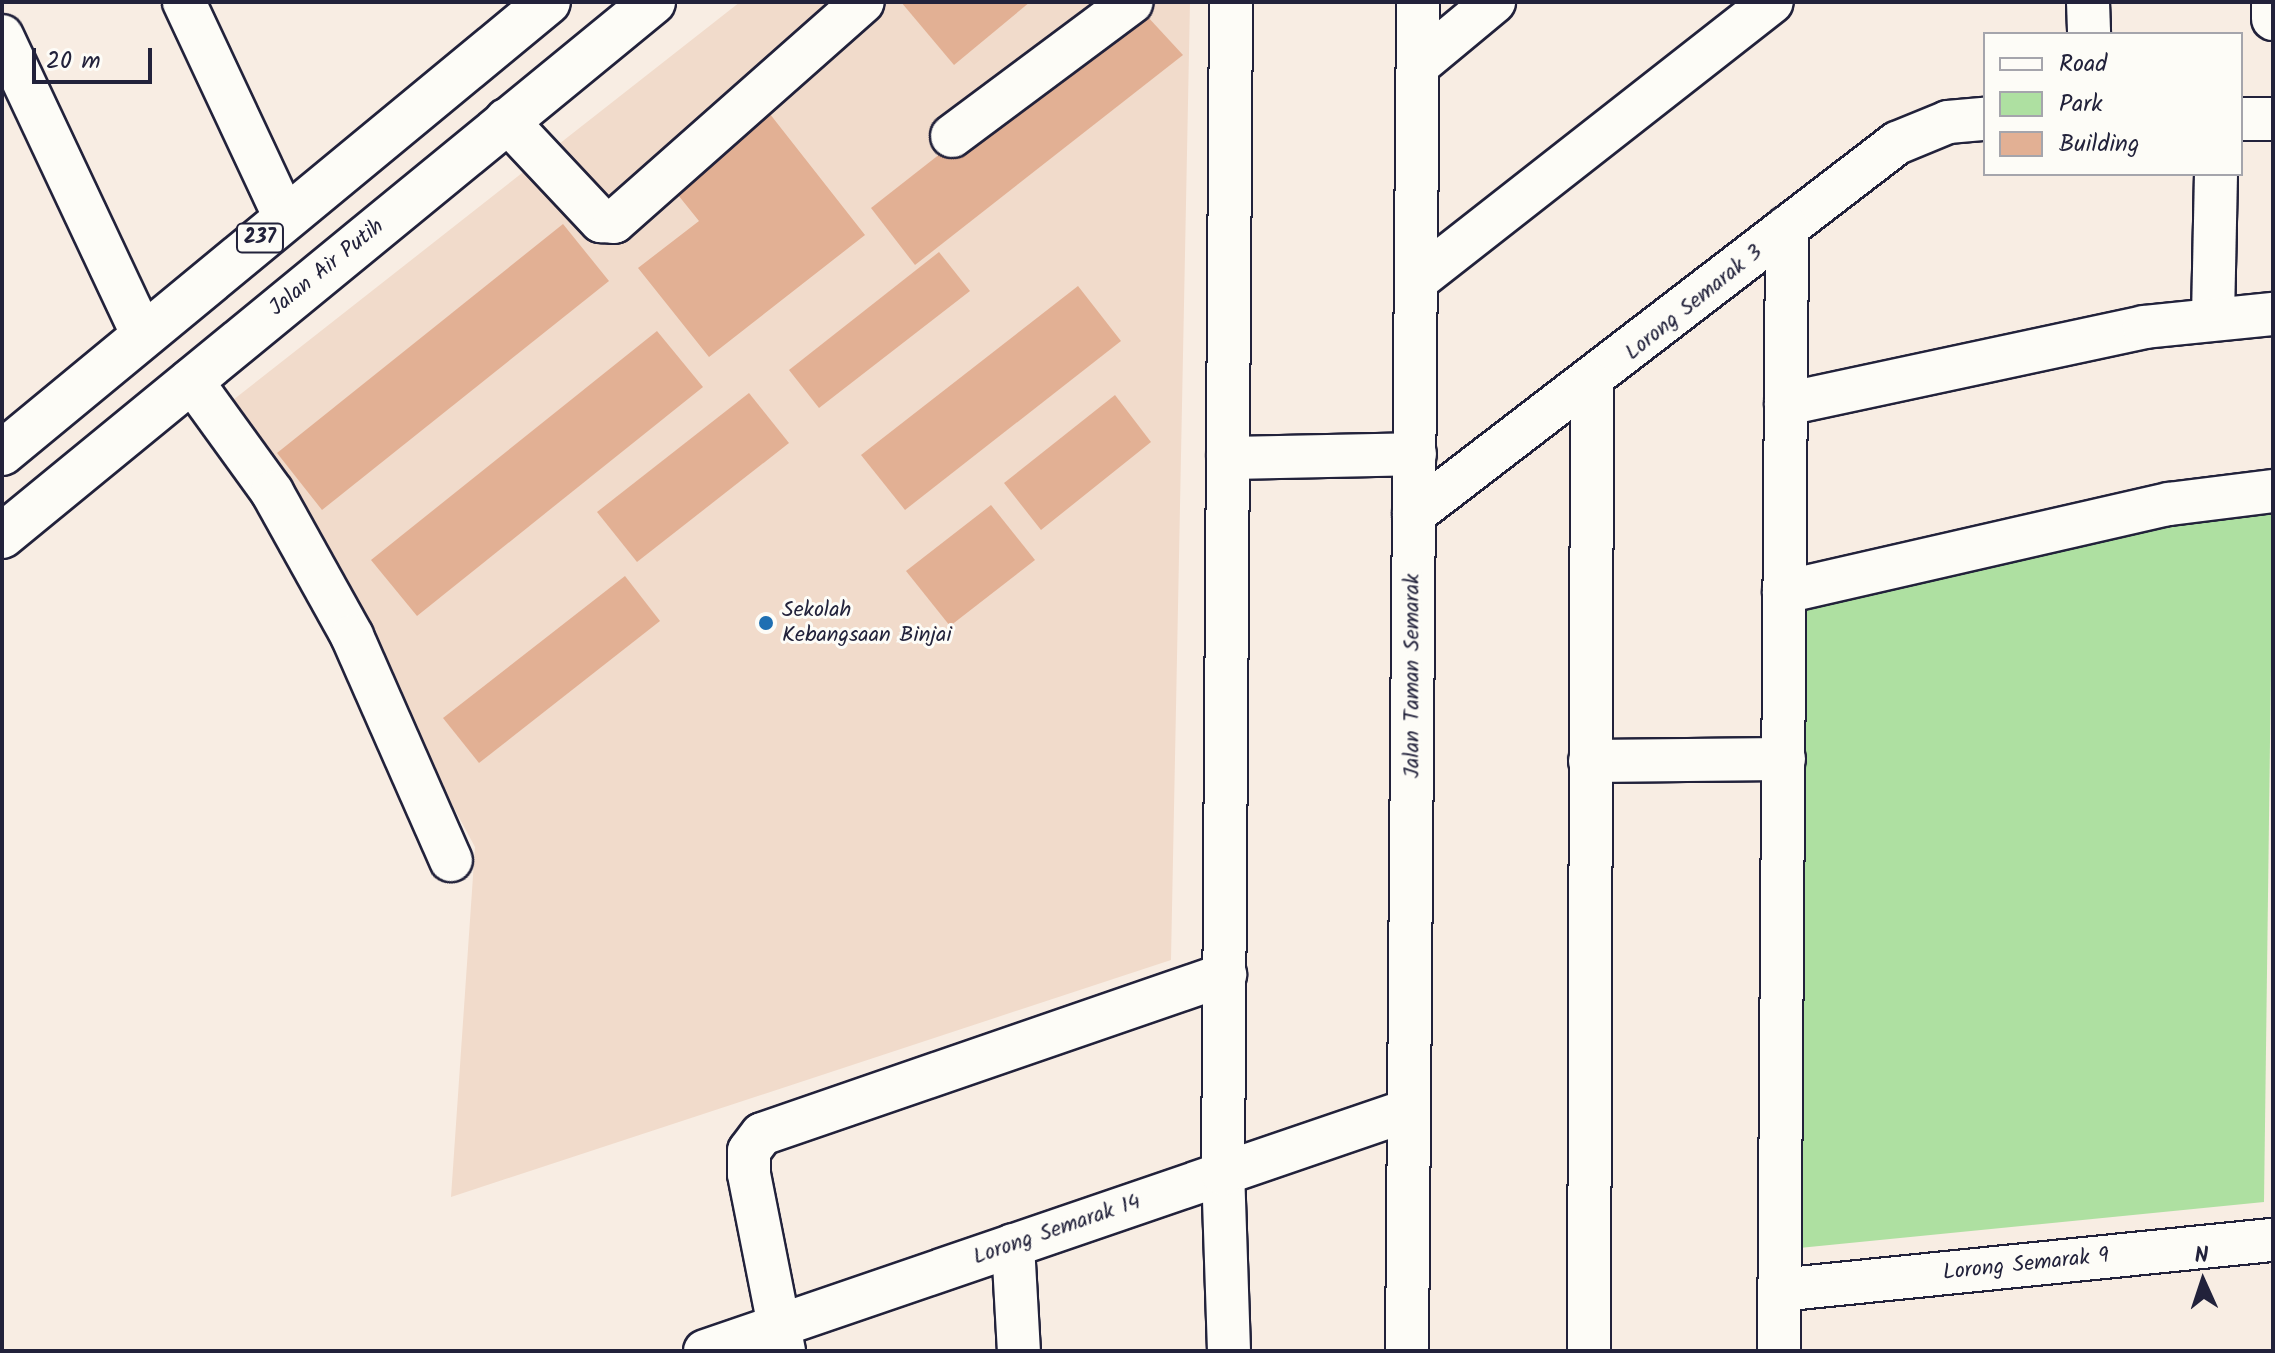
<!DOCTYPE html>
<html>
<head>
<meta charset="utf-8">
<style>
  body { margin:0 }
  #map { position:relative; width:2275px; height:1353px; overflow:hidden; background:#f8ede3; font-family:Kalam,sans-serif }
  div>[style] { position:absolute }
  .built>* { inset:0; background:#f1dbcb }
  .green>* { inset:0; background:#aee0a1 }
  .building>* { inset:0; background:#e2b094 }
  .roads { filter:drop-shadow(2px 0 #22223b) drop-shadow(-2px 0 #22223b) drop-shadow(0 2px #22223b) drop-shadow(0 -2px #22223b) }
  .minor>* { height:42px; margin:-21px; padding:0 21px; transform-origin:21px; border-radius:21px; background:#fdfcf7 }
  .major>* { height:44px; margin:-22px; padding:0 22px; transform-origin:22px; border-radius:22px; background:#fdfcf7 }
  .dots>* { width:22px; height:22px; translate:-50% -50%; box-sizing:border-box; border:4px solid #fdfcf7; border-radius:50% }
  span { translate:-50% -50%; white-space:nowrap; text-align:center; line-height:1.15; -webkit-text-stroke:6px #fdfcf7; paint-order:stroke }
  .shield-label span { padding:2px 6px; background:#fdfcf7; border:2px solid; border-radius:6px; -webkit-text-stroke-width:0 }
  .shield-label { font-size:20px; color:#22223b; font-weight:700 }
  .street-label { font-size:22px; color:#22223b }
  .poi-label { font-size:22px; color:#22223b }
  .left { translate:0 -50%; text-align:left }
  .frame { position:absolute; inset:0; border:4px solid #22223b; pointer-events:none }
  .legend { position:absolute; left:1983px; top:32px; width:260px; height:144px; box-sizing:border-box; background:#fdfcf7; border:2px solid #a5a5ac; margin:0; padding:10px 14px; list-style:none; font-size:24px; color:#22223b }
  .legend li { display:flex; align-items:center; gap:16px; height:40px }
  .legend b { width:40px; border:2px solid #a5a5ac }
  .north { position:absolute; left:2163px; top:1241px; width:80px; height:80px; -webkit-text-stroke:6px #fdfcf7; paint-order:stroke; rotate:357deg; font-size:22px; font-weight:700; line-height:32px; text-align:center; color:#22223b }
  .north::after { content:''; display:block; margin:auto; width:28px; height:36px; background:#22223b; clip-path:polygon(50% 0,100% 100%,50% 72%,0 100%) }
  .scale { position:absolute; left:32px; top:48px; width:120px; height:36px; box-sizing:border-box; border:4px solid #22223b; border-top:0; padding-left:10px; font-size:24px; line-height:28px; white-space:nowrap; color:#22223b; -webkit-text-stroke:6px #fdfcf7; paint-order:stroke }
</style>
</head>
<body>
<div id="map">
  <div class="built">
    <div style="clip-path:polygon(740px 2px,1190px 2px,1171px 960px,451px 1197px,475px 847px,233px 400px)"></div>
  </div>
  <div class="green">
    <div style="clip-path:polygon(2246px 499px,2273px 512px,2264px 1202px,1789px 1249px,1790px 610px)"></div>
  </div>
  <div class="building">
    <div style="clip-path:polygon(901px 2px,1030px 2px,954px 65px)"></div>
    <div style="clip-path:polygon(1134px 2px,1183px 55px,915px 265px,871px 208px)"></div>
    <div style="clip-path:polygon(766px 109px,865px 235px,709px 357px,638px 268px,699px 221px,670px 185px)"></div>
    <div style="clip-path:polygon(563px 224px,609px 281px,322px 510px,277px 453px)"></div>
    <div style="clip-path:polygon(939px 252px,970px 291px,819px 408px,789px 370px)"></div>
    <div style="clip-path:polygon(1078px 286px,1121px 341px,905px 510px,861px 455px)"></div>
    <div style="clip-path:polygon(657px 331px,703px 387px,417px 616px,371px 560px)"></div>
    <div style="clip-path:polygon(749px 393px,789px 443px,637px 562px,597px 512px)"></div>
    <div style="clip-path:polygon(1115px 395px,1151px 442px,1041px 530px,1004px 483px)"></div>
    <div style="clip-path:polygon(991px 505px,1035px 560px,950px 626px,906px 571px)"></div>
    <div style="clip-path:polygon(625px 576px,660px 621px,479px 763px,443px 718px)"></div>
  </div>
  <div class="roads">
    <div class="minor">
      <div style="left:184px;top:2px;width:238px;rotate:64.9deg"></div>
      <div style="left:2088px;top:2px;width:32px;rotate:88deg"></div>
      <div style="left:2273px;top:2px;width:17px;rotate:90deg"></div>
      <div style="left:2px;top:36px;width:327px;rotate:64.8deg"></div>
      <div style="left:1418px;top:65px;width:99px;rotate:-39.7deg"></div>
      <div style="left:2241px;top:119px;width:32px"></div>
      <div style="left:506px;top:120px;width:139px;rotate:46.8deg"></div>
      <div style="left:601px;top:221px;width:13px;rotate:4deg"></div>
      <div style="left:614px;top:222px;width:332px;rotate:-41.5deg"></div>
      <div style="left:952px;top:136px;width:224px;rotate:-36.7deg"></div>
      <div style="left:1416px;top:281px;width:452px;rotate:-38.1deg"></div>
      <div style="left:2213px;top:317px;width:143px;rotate:-88.8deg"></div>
      <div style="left:191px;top:380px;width:138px;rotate:54.1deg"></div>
      <div style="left:272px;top:492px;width:165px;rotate:60.9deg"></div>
      <div style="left:352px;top:636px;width:245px;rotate:66.2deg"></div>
      <div style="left:1786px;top:404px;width:366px;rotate:-12.1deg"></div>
      <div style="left:2144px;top:327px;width:130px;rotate:-5.8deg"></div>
      <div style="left:1228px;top:458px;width:187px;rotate:-1.2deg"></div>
      <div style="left:1414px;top:514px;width:609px;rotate:-37.53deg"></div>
      <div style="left:1897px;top:143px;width:55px;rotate:-22.4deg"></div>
      <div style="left:1948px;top:122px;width:37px;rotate:-5deg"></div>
      <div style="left:1784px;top:592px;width:395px;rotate:-12.9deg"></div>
      <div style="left:2169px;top:504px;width:105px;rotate:-7.1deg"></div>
      <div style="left:1590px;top:761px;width:194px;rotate:-0.6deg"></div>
      <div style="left:1013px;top:1245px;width:106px;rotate:86.8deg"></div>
      <div style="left:1779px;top:1290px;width:497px;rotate:-5.8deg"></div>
      <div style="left:705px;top:1351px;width:744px;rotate:-18.9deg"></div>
      <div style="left:784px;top:1351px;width:180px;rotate:-101.2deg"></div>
      <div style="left:749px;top:1174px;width:23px;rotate:-90deg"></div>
      <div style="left:749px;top:1151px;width:21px;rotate:-53deg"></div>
      <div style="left:762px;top:1134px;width:490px;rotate:-19deg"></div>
      <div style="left:1229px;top:1351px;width:177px;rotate:-91.9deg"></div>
      <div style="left:1223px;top:1174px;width:1172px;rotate:-89.61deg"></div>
      <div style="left:1407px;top:1351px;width:1349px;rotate:-89.53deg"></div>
      <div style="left:1589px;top:1351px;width:966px;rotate:-89.82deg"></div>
      <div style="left:1779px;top:1351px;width:1124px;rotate:-89.59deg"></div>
    </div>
    <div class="major">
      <div style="left:2px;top:453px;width:708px;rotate:-39.56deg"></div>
      <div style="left:2px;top:536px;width:842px;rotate:-39.36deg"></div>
    </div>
  </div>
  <div class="dots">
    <div style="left:766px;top:623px;background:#1f6fb2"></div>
  </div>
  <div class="shield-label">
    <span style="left:260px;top:238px">237</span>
  </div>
  <div class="street-label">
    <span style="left:327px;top:268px;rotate:-39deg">Jalan Air Putih</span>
    <span style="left:1694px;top:303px;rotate:-39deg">Lorong Semarak 3</span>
    <span style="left:1413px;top:676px;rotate:-90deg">Jalan Taman Semarak</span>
    <span style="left:1057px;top:1230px;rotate:-19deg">Lorong Semarak 14</span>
    <span style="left:2026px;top:1265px;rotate:-6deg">Lorong Semarak 9</span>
  </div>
  <div class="poi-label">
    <span class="left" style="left:782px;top:623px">Sekolah<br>Kebangsaan Binjai</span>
  </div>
  <div class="frame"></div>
  <ul class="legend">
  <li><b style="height:10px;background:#fdfcf7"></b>Road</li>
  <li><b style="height:22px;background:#aee0a1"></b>Park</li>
  <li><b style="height:22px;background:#e2b094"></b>Building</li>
  </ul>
  <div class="north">N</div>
  <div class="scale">20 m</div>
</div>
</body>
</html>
